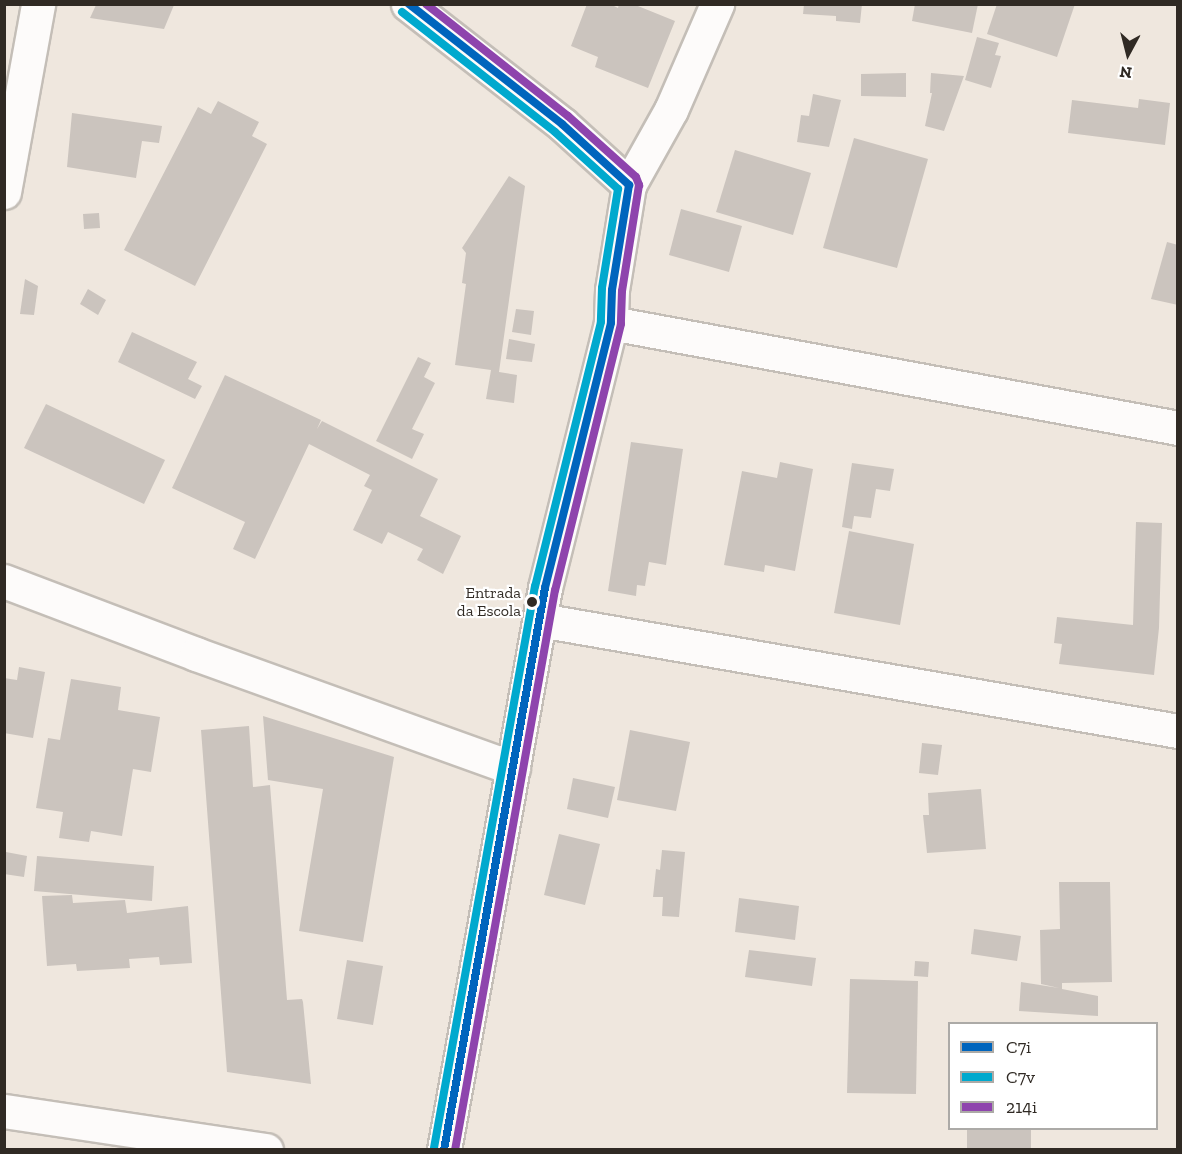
<!DOCTYPE html>
<html>
<head>
<meta charset="utf-8">
<style>
  body { margin:0 }
  #map { position:relative; width:1182px; height:1154px; overflow:hidden; background:#efe7de; font-family:"Zilla Slab",serif }
  div>[style] { position:absolute }
  .building>* { inset:0; background:#cbc4be }
  .roads { filter:drop-shadow(2px 0 #c4beb7) drop-shadow(-2px 0 #c4beb7) drop-shadow(0 2px #c4beb7) drop-shadow(0 -2px #c4beb7) }
  .minor>* { height:33px; margin:-16.5px; padding:0 16.5px; transform-origin:16.5px; border-radius:16.5px; background:#fdfbfa }
  .bus-1>* { height:8px; margin:-4px; padding:0 4px; transform-origin:4px; border-radius:4px; background:#0065bd }
  .bus-2>* { height:8px; margin:-4px; padding:0 4px; transform-origin:4px; border-radius:4px; background:#00a9ce }
  .bus-3>* { height:8px; margin:-4px; padding:0 4px; transform-origin:4px; border-radius:4px; background:#8e44ad }
  .dots>* { width:16px; height:16px; translate:-50% -50%; box-sizing:border-box; border:3px solid #fff; border-radius:50% }
  span { translate:-50% -50%; white-space:nowrap; text-align:center; line-height:1.15; -webkit-text-stroke:4.5px #fff; paint-order:stroke }
  .bus-label { font-size:16px; color:#302a24 }
  .right { translate:-100% -50%; text-align:right }
  .frame { position:absolute; inset:0; border:6px solid #302a24; pointer-events:none }
  .legend { position:absolute; left:948px; top:1022px; width:210px; height:108px; box-sizing:border-box; background:#fff; border:2px solid #acaaa7; margin:0; padding:8px 10px; list-style:none; font-size:18px; color:#302a24 }
  .legend li { display:flex; align-items:center; gap:12px; height:30px }
  .legend b { width:30px; border:2px solid #acaaa7 }
  .north { position:absolute; left:1098px; top:24px; width:60px; height:60px; -webkit-text-stroke:4px #fff; paint-order:stroke; rotate:187deg; font-size:16px; font-weight:700; line-height:24px; text-align:center; color:#302a24 }
  .north::after { content:''; display:block; margin:auto; width:21px; height:27px; background:#302a24; clip-path:polygon(50% 0,100% 100%,50% 72%,0 100%) }
</style>
</head>
<body>
<div id="map">
  <div class="building">
    <div style="clip-path:polygon(587px 4px,610px 4px,618px 8px,619px 4px,633px 4px,675px 21px,648px 88px,595px 67px,598px 57px,571px 46px)"></div>
    <div style="clip-path:polygon(804px 4px,862px 4px,860px 23px,836px 21px,836px 16px,803px 14px)"></div>
    <div style="clip-path:polygon(915px 4px,978px 4px,972px 33px,912px 21px)"></div>
    <div style="clip-path:polygon(997px 4px,1075px 4px,1057px 57px,987px 34px)"></div>
    <div style="clip-path:polygon(96px 5px,174px 5px,164px 29px,90px 18px)"></div>
    <div style="clip-path:polygon(977px 37px,999px 43px,995px 55px,1001px 56px,991px 88px,965px 80px)"></div>
    <div style="clip-path:polygon(906px 73px,906px 97px,861px 96px,861px 74px)"></div>
    <div style="clip-path:polygon(931px 73px,964px 76px,944px 131px,925px 126px,932px 93px,930px 93px)"></div>
    <div style="clip-path:polygon(813px 94px,841px 100px,829px 147px,797px 142px,801px 115px,809px 116px)"></div>
    <div style="clip-path:polygon(1139px 99px,1170px 103px,1165px 145px,1068px 133px,1072px 100px,1138px 108px)"></div>
    <div style="clip-path:polygon(218px 101px,259px 122px,252px 136px,267px 144px,195px 286px,124px 250px,198px 107px,211px 114px)"></div>
    <div style="clip-path:polygon(72px 113px,162px 126px,159px 143px,142px 141px,136px 178px,67px 167px)"></div>
    <div style="clip-path:polygon(854px 138px,928px 159px,897px 268px,823px 248px)"></div>
    <div style="clip-path:polygon(735px 150px,811px 173px,793px 235px,716px 212px)"></div>
    <div style="clip-path:polygon(509px 176px,525px 186px,499px 372px,517px 375px,514px 403px,486px 399px,491px 370px,455px 365px,466px 284px,462px 283px,466px 253px,462px 248px)"></div>
    <div style="clip-path:polygon(681px 209px,742px 226px,729px 272px,669px 255px)"></div>
    <div style="clip-path:polygon(99px 213px,100px 228px,84px 229px,83px 214px)"></div>
    <div style="clip-path:polygon(1167px 242px,1178px 245px,1178px 305px,1151px 299px)"></div>
    <div style="clip-path:polygon(25px 279px,38px 286px,34px 315px,20px 314px)"></div>
    <div style="clip-path:polygon(88px 289px,106px 300px,98px 315px,80px 304px)"></div>
    <div style="clip-path:polygon(516px 309px,534px 311px,531px 335px,512px 332px)"></div>
    <div style="clip-path:polygon(132px 332px,197px 362px,188px 379px,202px 386px,195px 399px,118px 362px)"></div>
    <div style="clip-path:polygon(509px 339px,535px 344px,532px 362px,506px 359px)"></div>
    <div style="clip-path:polygon(418px 357px,431px 363px,424px 377px,435px 383px,412px 429px,424px 434px,412px 459px,376px 441px)"></div>
    <div style="clip-path:polygon(225px 375px,321px 420px,317px 429px,322px 421px,438px 479px,420px 516px,461px 536px,443px 574px,417px 560px,423px 549px,388px 532px,382px 544px,353px 530px,372px 490px,364px 486px,370px 475px,309px 444px,255px 559px,233px 549px,245px 522px,172px 488px)"></div>
    <div style="clip-path:polygon(46px 404px,165px 460px,144px 504px,24px 448px)"></div>
    <div style="clip-path:polygon(631px 442px,683px 449px,666px 565px,649px 562px,645px 586px,637px 585px,636px 596px,608px 591px)"></div>
    <div style="clip-path:polygon(780px 462px,813px 469px,795px 571px,765px 565px,764px 572px,724px 565px,742px 471px,777px 478px)"></div>
    <div style="clip-path:polygon(852px 463px,894px 469px,890px 491px,876px 489px,871px 518px,854px 516px,852px 529px,842px 527px)"></div>
    <div style="clip-path:polygon(1136px 522px,1162px 523px,1159px 628px,1154px 675px,1059px 664px,1062px 644px,1054px 643px,1057px 617px,1133px 625px)"></div>
    <div style="clip-path:polygon(849px 531px,914px 544px,900px 625px,834px 613px)"></div>
    <div style="clip-path:polygon(19px 667px,45px 672px,33px 738px,4px 733px,4px 678px,17px 680px)"></div>
    <div style="clip-path:polygon(71px 679px,121px 687px,118px 710px,160px 717px,151px 772px,133px 769px,122px 836px,91px 831px,89px 842px,59px 838px,63px 812px,36px 808px,48px 738px,60px 740px)"></div>
    <div style="clip-path:polygon(263px 716px,394px 757px,363px 942px,299px 931px,323px 789px,268px 780px)"></div>
    <div style="clip-path:polygon(249px 726px,253px 787px,270px 785px,287px 1000px,302px 999px,303px 1002px,311px 1084px,227px 1072px,201px 730px)"></div>
    <div style="clip-path:polygon(630px 730px,690px 742px,676px 811px,617px 800px)"></div>
    <div style="clip-path:polygon(922px 743px,942px 745px,938px 775px,919px 773px)"></div>
    <div style="clip-path:polygon(573px 778px,615px 787px,608px 818px,567px 809px)"></div>
    <div style="clip-path:polygon(981px 789px,986px 849px,927px 853px,923px 815px,929px 815px,928px 793px)"></div>
    <div style="clip-path:polygon(559px 834px,600px 844px,585px 905px,544px 895px)"></div>
    <div style="clip-path:polygon(662px 850px,685px 852px,679px 917px,662px 916px,663px 897px,653px 897px,656px 869px,660px 870px)"></div>
    <div style="clip-path:polygon(6px 852px,27px 856px,24px 877px,4px 874px)"></div>
    <div style="clip-path:polygon(37px 856px,154px 866px,152px 901px,34px 891px)"></div>
    <div style="clip-path:polygon(1059px 882px,1110px 882px,1112px 982px,1062px 983px,1062px 989px,1098px 996px,1098px 1016px,1019px 1011px,1021px 982px,1059px 988px,1041px 984px,1040px 930px,1060px 929px)"></div>
    <div style="clip-path:polygon(72px 895px,73px 903px,125px 900px,127px 913px,188px 906px,192px 963px,160px 965px,159px 957px,129px 959px,130px 968px,77px 971px,76px 964px,47px 966px,42px 896px)"></div>
    <div style="clip-path:polygon(739px 898px,799px 906px,795px 940px,735px 932px)"></div>
    <div style="clip-path:polygon(974px 929px,1021px 936px,1017px 961px,971px 954px)"></div>
    <div style="clip-path:polygon(749px 950px,816px 958px,812px 986px,745px 977px)"></div>
    <div style="clip-path:polygon(347px 960px,383px 966px,373px 1025px,337px 1019px)"></div>
    <div style="clip-path:polygon(915px 961px,929px 962px,928px 977px,914px 976px)"></div>
    <div style="clip-path:polygon(850px 979px,918px 981px,916px 1094px,847px 1093px)"></div>
    <div style="clip-path:polygon(967px 1128px,1031px 1128px,1031px 1150px,967px 1150px)"></div>
  </div>
  <div class="roads">
    <div class="minor">
      <div style="left:408px;top:4px;width:195px;rotate:37.9deg"></div>
      <div style="left:562px;top:124px;width:91px;rotate:42.3deg"></div>
      <div style="left:629px;top:185px;width:106px;rotate:99.2deg"></div>
      <div style="left:612px;top:290px;width:33px;rotate:92deg"></div>
      <div style="left:611px;top:323px;width:273px;rotate:104deg"></div>
      <div style="left:545px;top:588px;width:571px;rotate:100.19deg"></div>
      <div style="left:629px;top:185px;width:86px;rotate:-60.8deg"></div>
      <div style="left:671px;top:110px;width:116px;rotate:-66.5deg"></div>
      <div style="left:4px;top:192px;width:191px;rotate:-79.7deg"></div>
      <div style="left:611px;top:323px;width:577px;rotate:10.49deg"></div>
      <div style="left:4px;top:581px;width:205px;rotate:20.8deg"></div>
      <div style="left:196px;top:654px;width:337px;rotate:19.8deg"></div>
      <div style="left:540px;top:620px;width:648px;rotate:9.87deg"></div>
      <div style="left:4px;top:1111px;width:265px;rotate:8.5deg"></div>
    </div>
  </div>
  <div class="bus-1">
    <div style="left:409px;top:4px;width:194px;rotate:38.1deg"></div>
    <div style="left:562px;top:124px;width:91px;rotate:42.3deg"></div>
    <div style="left:629px;top:185px;width:106px;rotate:99.2deg"></div>
    <div style="left:612px;top:290px;width:33px;rotate:92deg"></div>
    <div style="left:611px;top:323px;width:273px;rotate:104deg"></div>
    <div style="left:545px;top:588px;width:571px;rotate:100.19deg"></div>
  </div>
  <div class="bus-2">
    <div style="left:402px;top:12px;width:194px;rotate:38.1deg"></div>
    <div style="left:555px;top:132px;width:85px;rotate:42.1deg"></div>
    <div style="left:618px;top:189px;width:100px;rotate:99.2deg"></div>
    <div style="left:602px;top:288px;width:34px;rotate:92deg"></div>
    <div style="left:601px;top:322px;width:272px;rotate:104deg"></div>
    <div style="left:535px;top:586px;width:571px;rotate:100.19deg"></div>
  </div>
  <div class="bus-3">
    <div style="left:426px;top:4px;width:181px;rotate:38.3deg"></div>
    <div style="left:568px;top:116px;width:91px;rotate:41.9deg"></div>
    <div style="left:636px;top:177px;width:9px;rotate:69deg"></div>
    <div style="left:639px;top:185px;width:107px;rotate:99.1deg"></div>
    <div style="left:622px;top:291px;width:33px;rotate:92deg"></div>
    <div style="left:621px;top:324px;width:274px;rotate:103.9deg"></div>
    <div style="left:555px;top:590px;width:569px;rotate:100.12deg"></div>
  </div>
  <div class="dots">
    <div style="left:532px;top:602px;background:#302a24"></div>
  </div>
  <div class="bus-label">
    <span class="right" style="left:521px;top:602px">Entrada<br>da Escola</span>
  </div>
  <div class="frame"></div>
  <ul class="legend">
  <li><b style="height:8px;background:#0065bd"></b>C7i</li>
  <li><b style="height:8px;background:#00a9ce"></b>C7v</li>
  <li><b style="height:8px;background:#8e44ad"></b>214i</li>
  </ul>
  <div class="north">N</div>
</div>
</body>
</html>
